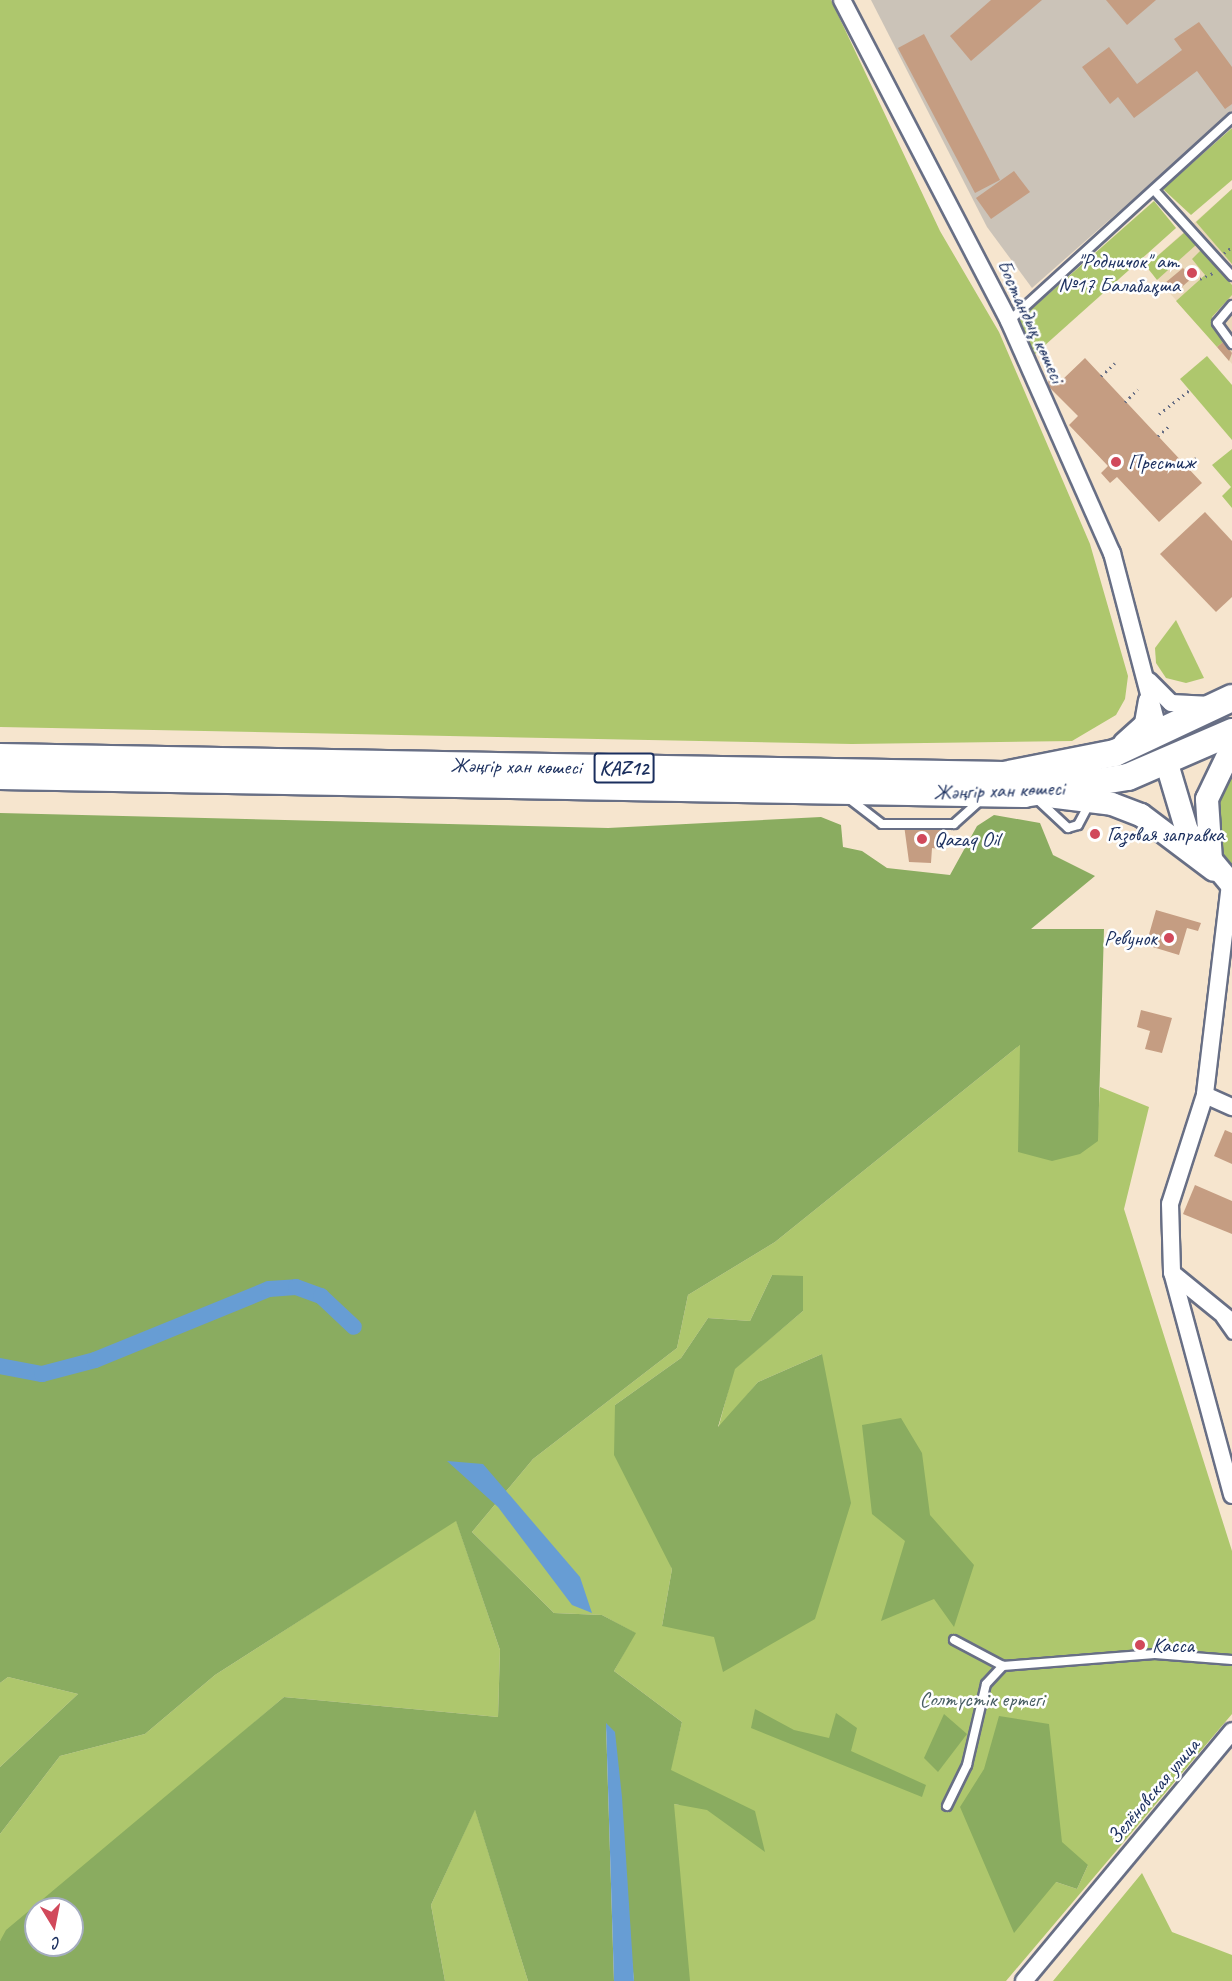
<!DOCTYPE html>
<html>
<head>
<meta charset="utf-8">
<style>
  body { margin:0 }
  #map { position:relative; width:1232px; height:1981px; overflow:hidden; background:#f6e5ce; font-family:Caveat,sans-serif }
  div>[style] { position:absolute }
  .built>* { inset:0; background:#ebd8ba }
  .industrial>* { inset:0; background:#cbc3b8 }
  .green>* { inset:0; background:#aec76d }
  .forest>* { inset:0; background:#8aac60 }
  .water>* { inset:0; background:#679dd4 }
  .canal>* { height:16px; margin:-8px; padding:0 8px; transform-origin:8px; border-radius:8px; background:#679dd4 }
  .building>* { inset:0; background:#c59d82 }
  .path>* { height:3px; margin-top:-1.5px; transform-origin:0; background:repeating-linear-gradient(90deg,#686f85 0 1.5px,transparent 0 6px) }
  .roads { filter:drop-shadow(2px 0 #686f85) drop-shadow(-2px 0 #686f85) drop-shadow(0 2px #686f85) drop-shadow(0 -2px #686f85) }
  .lane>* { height:8px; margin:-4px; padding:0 4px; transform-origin:4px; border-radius:4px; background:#fff }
  .street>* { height:16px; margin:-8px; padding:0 8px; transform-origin:8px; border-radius:8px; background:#fff }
  .secondary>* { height:22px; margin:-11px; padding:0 11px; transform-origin:11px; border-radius:11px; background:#fff }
  .primary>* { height:26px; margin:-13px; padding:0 13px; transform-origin:13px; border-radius:13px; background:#fff }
  .dots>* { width:16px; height:16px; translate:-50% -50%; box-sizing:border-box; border:3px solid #fff; border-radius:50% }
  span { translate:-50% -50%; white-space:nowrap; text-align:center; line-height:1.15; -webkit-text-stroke:5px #fff; paint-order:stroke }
  .shield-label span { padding:2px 4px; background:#fff; border:2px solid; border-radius:4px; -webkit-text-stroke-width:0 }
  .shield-label { font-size:20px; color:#1b2f5e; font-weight:700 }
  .poi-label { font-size:21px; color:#1b2f5e }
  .right { translate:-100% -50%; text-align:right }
  .left { translate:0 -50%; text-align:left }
  .street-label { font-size:21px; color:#1b2f5e }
  .park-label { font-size:21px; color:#475d62 }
  .north { position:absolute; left:24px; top:1897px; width:60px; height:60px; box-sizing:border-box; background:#fff; border:2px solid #a4acbf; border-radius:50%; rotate:170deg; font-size:16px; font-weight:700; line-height:24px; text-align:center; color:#1b2f5e }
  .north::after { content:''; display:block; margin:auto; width:21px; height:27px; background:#d1495b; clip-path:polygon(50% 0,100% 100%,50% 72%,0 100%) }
</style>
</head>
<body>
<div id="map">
  <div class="built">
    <div style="clip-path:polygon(1232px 189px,1232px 364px,1146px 266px)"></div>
  </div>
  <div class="industrial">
    <div style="clip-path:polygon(871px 0,1232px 0,1232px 112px,1032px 288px,987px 227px)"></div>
  </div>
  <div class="green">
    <div style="clip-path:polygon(0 0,831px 0,940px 231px,999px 332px,1090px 544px,1128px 676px,1125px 699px,1116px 715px,1072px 741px,852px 744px,0 727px)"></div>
    <div style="clip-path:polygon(1232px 128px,1232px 180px,1191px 215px,1163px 189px)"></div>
    <div style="clip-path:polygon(1232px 189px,1232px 264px,1196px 222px)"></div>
    <div style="clip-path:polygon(1154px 201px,1176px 228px,1034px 355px,1018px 321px)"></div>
    <div style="clip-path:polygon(1185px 232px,1196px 245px,1157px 280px,1146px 266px)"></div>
    <div style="clip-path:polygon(1201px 250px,1232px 285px,1232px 295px,1212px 317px,1223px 342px,1217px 347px,1176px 301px,1205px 275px,1192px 259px)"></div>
    <div style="clip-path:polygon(1207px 356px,1232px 385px,1232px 440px,1180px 379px)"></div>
    <div style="clip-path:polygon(1232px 449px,1232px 508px,1222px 496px,1231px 487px,1212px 465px)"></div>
    <div style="clip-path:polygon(1176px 620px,1204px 678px,1186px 683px,1166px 678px,1156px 663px,1155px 648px)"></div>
    <div style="clip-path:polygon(1232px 773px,1232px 872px,1221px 857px,1217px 810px)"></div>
    <div style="clip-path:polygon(evenodd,1021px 1044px,1097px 1141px,1100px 1087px,1149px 1107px,1124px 1209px,1232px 1551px,1232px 1714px,1006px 1981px,673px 1981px,674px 1804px,680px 1805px,670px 1770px,682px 1722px,614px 1671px,635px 1633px,602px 1615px,554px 1613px,472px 1532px,533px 1459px,677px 1348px,688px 1295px,775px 1242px,1021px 1044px,772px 1275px,803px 1311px,734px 1369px,718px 1429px,758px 1382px,822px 1354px,662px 1626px,672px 1569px,615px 1405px,681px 1358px,708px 1318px,750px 1321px,772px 1275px,1021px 1044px,1088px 1865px,1077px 1889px,1056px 1882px,1088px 1865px)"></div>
    <div style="clip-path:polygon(456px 1520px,500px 1650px,498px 1717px,284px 1697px,0 1941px,0 1834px,60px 1756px,145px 1734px,215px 1675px)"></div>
    <div style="clip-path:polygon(8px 1677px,78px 1694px,0 1767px,0 1683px)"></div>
    <div style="clip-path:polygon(475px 1809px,528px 1981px,445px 1981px,431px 1905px)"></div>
    <div style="clip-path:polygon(1142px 1873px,1172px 1932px,1232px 1955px,1232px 1981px,1053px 1981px)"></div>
  </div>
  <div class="forest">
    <div style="clip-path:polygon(evenodd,0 813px,608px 828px,821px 817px,841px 825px,843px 847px,862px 851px,887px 868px,950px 875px,977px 826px,994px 815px,1040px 823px,1053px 855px,1095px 876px,1031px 929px,1104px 929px,1098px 1141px,1080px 1154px,1052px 1161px,1018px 1152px,1020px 1045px,775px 1242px,688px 1295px,677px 1348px,533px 1459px,472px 1532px,554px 1613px,602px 1615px,636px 1633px,614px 1671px,682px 1722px,671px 1770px,755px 1811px,765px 1852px,707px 1810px,674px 1804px,690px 1981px,634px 1981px,606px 1723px,614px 1981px,528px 1981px,475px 1810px,431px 1905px,445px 1981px,0 1981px,0 1941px,6px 1930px,284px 1697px,498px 1717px,500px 1650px,456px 1521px,215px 1675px,145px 1734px,60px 1756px,0 1834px,0 1767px,78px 1694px,8px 1677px,0 1683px,0 813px,36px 1909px,72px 1909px,72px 1945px,36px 1945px,36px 1909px)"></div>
    <div style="clip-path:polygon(772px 1275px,803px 1276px,803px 1311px,735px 1369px,718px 1427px,758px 1382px,822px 1354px,851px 1503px,815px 1619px,723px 1672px,714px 1637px,662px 1626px,672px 1569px,614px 1455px,615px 1405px,681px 1358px,708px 1318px,750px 1321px)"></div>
    <div style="clip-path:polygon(901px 1418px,922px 1453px,930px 1515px,974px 1565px,954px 1627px,934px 1599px,881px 1621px,905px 1541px,872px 1514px,862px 1425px)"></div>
    <div style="clip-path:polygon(755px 1709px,794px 1730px,829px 1738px,836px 1713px,857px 1728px,851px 1751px,926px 1785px,922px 1797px,751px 1728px)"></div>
    <div style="clip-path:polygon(944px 1714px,967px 1734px,938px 1772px,924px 1758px)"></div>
    <div style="clip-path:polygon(999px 1716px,1049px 1724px,1062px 1842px,1088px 1865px,1077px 1889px,1056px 1882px,1014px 1933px,960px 1807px,984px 1769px)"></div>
  </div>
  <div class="water">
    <div style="clip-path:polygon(447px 1461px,483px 1464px,580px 1577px,592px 1613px,572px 1605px,498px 1507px)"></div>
    <div style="clip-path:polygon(606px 1723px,615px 1732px,622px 1797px,634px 1981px,614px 1981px)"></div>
  </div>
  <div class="canal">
    <div style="left:0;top:1366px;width:43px;rotate:10.8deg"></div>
    <div style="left:42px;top:1374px;width:55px;rotate:-14.8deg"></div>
    <div style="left:95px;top:1360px;width:188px;rotate:-22.2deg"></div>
    <div style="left:269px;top:1289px;width:27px;rotate:-4deg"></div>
    <div style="left:296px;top:1287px;width:27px;rotate:20deg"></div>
    <div style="left:321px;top:1296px;width:45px;rotate:43.2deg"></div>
  </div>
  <div class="building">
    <div style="clip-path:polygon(991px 0,1042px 0,971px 61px,950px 36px)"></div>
    <div style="clip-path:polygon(1106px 0,1156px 0,1127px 25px)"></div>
    <div style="clip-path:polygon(1199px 22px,1232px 67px,1232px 104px,1225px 109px,1197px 71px,1134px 118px,1118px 97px,1110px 104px,1082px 67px,1109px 47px,1137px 84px,1182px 50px,1174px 39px)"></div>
    <div style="clip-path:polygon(924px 34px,1000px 180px,975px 193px,898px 48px)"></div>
    <div style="clip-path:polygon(1014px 171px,1030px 192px,991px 219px,976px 198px)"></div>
    <div style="clip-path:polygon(1183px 268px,1192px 278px,1174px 294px,1165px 283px)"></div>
    <div style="clip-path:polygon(1223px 342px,1232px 353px,1229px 361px,1217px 347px)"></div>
    <div style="clip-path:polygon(1085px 358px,1202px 483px,1159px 522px,1117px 477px,1110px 483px,1101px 473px,1108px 466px,1069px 425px,1078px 416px,1048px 386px,1050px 369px,1061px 381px)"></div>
    <div style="clip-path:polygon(1205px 512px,1232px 541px,1232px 597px,1216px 612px,1160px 554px)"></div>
    <div style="clip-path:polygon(904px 825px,941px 827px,940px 849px,932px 848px,931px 863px,909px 862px)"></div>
    <div style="clip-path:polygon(1156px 910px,1201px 923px,1198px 931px,1187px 928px,1179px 955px,1146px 945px)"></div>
    <div style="clip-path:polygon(1141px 1010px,1172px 1018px,1162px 1053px,1145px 1049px,1150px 1031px,1137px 1027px)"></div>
    <div style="clip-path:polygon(1225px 1130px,1232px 1133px,1232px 1164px,1214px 1156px)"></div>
    <div style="clip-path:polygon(1195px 1185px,1232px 1201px,1232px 1234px,1183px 1214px)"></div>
    <div style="clip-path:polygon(1145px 1642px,1145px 1647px,1135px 1649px,1135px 1643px)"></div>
  </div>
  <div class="path">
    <div style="left:1224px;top:253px;width:10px;rotate:-37deg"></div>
    <div style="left:1200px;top:279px;width:17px;rotate:-25deg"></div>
    <div style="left:1101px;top:376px;width:19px;rotate:-43deg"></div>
    <div style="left:1125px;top:402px;width:18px;rotate:-45deg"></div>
    <div style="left:1159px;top:414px;width:39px;rotate:-38deg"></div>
    <div style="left:1158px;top:436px;width:15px;rotate:-42deg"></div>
    <div style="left:1186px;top:466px;width:13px;rotate:-39deg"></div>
  </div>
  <div class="roads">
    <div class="lane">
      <div style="left:1154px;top:190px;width:116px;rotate:47.8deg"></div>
      <div style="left:1232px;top:305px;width:23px;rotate:130deg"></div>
      <div style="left:1217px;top:323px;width:26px;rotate:54deg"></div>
      <div style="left:1009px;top:321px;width:302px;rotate:-42.3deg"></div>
      <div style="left:847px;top:797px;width:44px;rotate:37.6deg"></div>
      <div style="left:882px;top:824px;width:72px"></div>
      <div style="left:954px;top:824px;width:36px;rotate:-42deg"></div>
      <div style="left:1038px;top:800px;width:41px;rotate:43deg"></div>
      <div style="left:1068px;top:828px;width:10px;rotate:-17deg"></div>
      <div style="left:1078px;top:825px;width:24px;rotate:-62deg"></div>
      <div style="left:1221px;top:1319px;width:19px;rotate:55deg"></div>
      <div style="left:954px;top:1640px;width:55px;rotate:28deg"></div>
      <div style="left:1003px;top:1666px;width:152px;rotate:-4.5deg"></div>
      <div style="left:1155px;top:1654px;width:77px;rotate:4.5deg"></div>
      <div style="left:947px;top:1806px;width:46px;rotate:-64deg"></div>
      <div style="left:967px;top:1765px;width:83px;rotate:-76.8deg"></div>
      <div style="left:986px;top:1684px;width:25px;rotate:-47deg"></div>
    </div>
    <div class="street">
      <div style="left:842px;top:0;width:362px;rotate:62.5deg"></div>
      <div style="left:1009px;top:321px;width:254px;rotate:66.1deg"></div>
      <div style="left:1112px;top:553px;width:189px;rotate:75.3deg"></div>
      <div style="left:1149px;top:681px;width:31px;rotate:45deg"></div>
      <div style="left:1171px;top:703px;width:35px;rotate:3deg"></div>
      <div style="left:1122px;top:742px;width:28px;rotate:-42deg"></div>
      <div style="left:1143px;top:723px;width:23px;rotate:-80deg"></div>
      <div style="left:1230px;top:884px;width:212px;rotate:96.8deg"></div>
      <div style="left:1205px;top:1095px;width:114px;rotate:107.8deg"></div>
      <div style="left:1170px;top:1204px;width:68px;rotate:88.3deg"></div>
      <div style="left:1172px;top:1272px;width:231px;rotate:74.9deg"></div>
      <div style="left:1205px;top:1095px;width:30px;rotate:24deg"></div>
      <div style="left:1172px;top:1273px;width:77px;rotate:39.2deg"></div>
      <div style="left:1024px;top:1981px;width:325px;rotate:-50.2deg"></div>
    </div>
    <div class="secondary">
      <div style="left:1167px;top:764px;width:70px;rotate:73.4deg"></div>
      <div style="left:1187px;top:831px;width:70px;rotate:50.2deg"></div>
      <div style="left:1048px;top:796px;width:64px;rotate:7.1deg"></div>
      <div style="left:1112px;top:804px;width:31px;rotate:21deg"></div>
      <div style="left:1141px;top:815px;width:91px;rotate:37deg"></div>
      <div style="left:1211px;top:860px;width:61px;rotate:-93.8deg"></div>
      <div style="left:1207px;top:799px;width:58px;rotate:-64.3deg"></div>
    </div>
    <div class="primary">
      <div style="left:0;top:757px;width:1004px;rotate:1.03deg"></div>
      <div style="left:1004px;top:775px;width:113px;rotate:-11.2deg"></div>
      <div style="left:1115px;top:753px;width:129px;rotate:-25.2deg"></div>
      <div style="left:0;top:776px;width:1024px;rotate:1.01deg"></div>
      <div style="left:1024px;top:794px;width:105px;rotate:-9.3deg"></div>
      <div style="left:1128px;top:777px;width:113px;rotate:-23.4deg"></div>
    </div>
  </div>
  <div class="dots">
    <div style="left:1192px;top:273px;background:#d1495b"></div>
    <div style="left:1116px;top:462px;background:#d1495b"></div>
    <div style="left:1095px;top:834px;background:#d1495b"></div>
    <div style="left:922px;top:839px;background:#d1495b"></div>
    <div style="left:1169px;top:938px;background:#d1495b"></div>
    <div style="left:1140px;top:1645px;background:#d1495b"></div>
  </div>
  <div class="shield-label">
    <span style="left:624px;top:768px">KAZ12</span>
  </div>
  <div class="poi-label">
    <span class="right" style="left:1180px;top:273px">"Родничок" ат.<br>№17 Балабақша</span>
    <span class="left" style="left:1128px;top:462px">Престиж</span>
    <span class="left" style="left:1107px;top:834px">Газовая заправка</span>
    <span class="left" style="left:934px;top:839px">Qazaq Oil</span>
    <span class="right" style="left:1157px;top:938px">Ревунок</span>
    <span class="left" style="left:1152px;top:1645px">Касса</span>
  </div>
  <div class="street-label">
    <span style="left:1031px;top:321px;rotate:65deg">Бостандық көшесі</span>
    <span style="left:516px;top:766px;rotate:1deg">Жәңгір хан көшесі</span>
    <span style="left:999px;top:790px;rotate:-2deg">Жәңгір хан көшесі</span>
    <span style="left:1153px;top:1791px;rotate:-50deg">Зелёновская улица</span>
  </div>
  <div class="park-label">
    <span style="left:982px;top:1699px">Солтүстік ертегі</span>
  </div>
  <div class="north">С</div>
</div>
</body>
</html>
